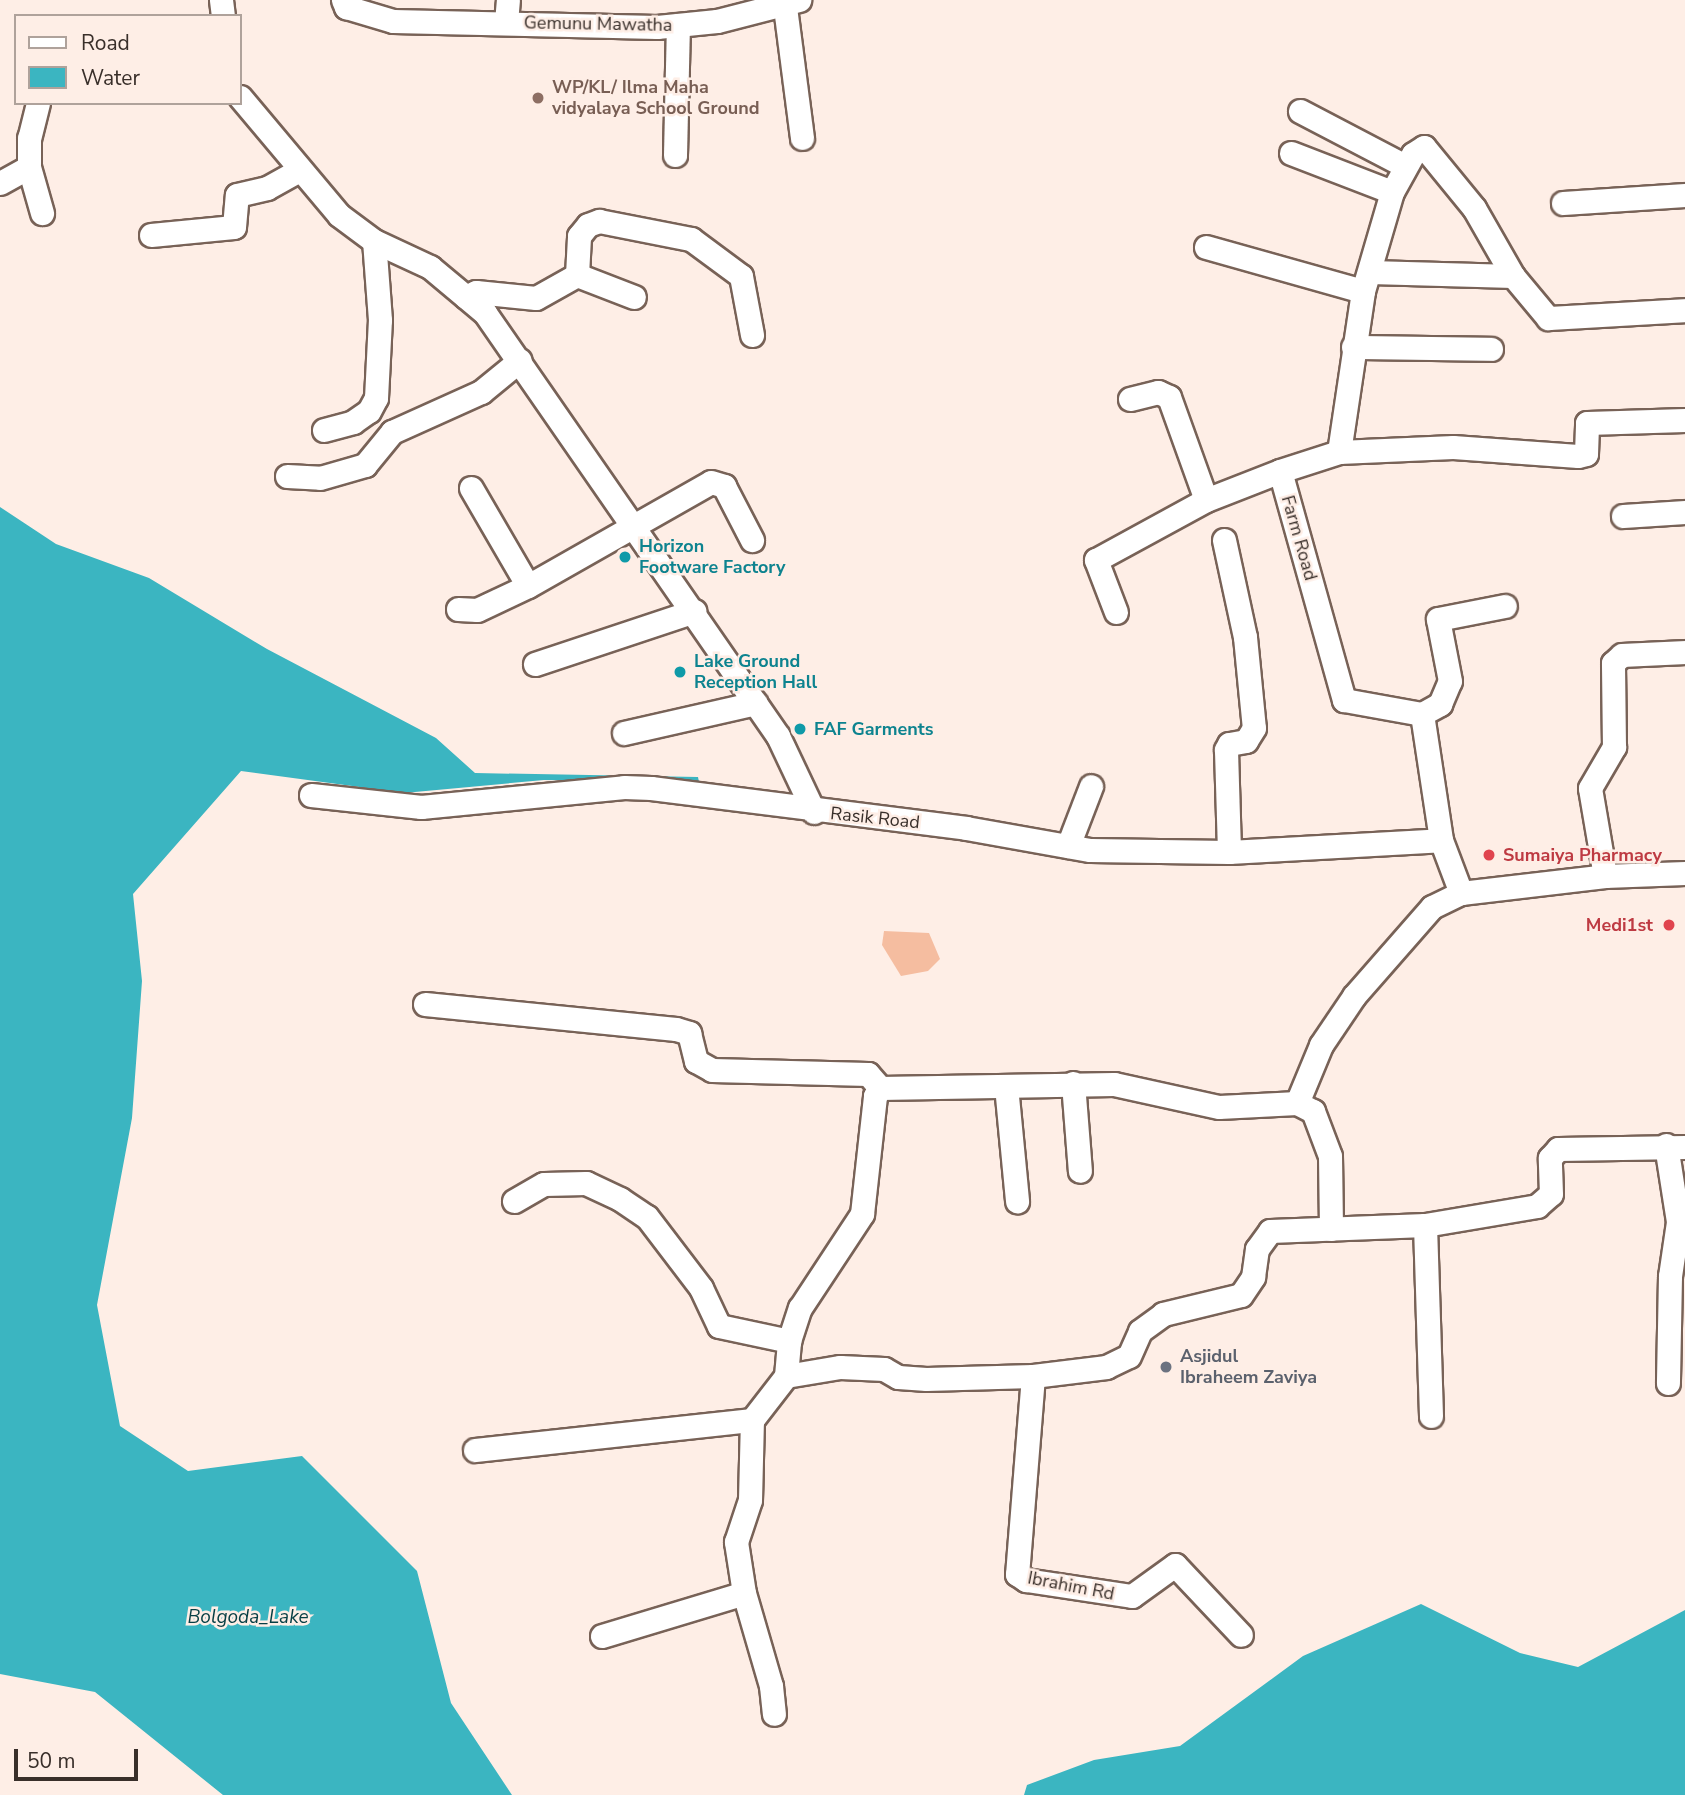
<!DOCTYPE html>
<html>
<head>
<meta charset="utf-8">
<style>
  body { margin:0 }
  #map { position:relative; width:1685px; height:1795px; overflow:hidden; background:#feeee6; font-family:"Nunito Sans",sans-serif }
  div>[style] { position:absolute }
  .green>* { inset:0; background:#f5bda0 }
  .water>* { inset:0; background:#3bb5c1 }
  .roads { filter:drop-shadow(2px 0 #786257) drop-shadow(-2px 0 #786257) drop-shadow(0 2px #786257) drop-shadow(0 -2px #786257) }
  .minor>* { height:23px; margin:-11.5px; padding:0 11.5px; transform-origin:11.5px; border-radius:11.5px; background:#fff }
  .dots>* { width:19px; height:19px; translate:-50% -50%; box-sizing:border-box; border:4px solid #feeee6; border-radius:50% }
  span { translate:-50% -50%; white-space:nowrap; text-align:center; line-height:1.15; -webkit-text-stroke:5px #feeee6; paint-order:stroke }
  .street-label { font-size:18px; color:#392f2a }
  .education-label { font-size:18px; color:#785e54; font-weight:700 }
  .left { translate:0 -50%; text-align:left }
  .culture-label { font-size:18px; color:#0d838f; font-weight:700 }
  .health-label { font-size:18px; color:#be3a42; font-weight:700 }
  .right { translate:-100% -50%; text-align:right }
  .worship-label { font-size:18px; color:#5b616d; font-weight:700 }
  .water-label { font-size:19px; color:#063e44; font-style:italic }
  .legend { position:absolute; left:14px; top:14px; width:228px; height:91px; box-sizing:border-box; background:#feeee6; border:2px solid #afa29b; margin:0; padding:9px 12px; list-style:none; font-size:21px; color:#392f2a }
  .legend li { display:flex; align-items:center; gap:14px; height:35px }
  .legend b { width:35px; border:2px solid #afa29b }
  .scale { position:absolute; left:14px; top:1749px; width:124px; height:32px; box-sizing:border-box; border:4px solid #392f2a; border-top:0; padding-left:9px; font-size:21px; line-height:24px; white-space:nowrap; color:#392f2a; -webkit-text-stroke:5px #feeee6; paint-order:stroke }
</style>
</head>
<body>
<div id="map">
  <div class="green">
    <div style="clip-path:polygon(884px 931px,929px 933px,940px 959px,928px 971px,901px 976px,882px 945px)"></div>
  </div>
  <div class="water">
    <div style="clip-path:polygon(0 507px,56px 544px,149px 578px,267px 649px,436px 738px,475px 773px,698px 777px,699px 782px,544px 780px,404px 793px,241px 771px,133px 894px,142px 981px,132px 1118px,97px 1305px,120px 1426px,188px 1471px,302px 1456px,417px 1571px,451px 1703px,512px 1795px,223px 1795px,95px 1692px,0 1674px)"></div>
    <div style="clip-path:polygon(1421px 1604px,1520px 1653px,1578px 1667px,1685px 1610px,1685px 1795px,1024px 1795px,1027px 1785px,1094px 1760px,1180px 1746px,1303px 1656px)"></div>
  </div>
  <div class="roads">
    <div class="minor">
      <div style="left:221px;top:0;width:16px;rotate:83deg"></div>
      <div style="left:343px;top:0;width:8px;rotate:67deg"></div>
      <div style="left:346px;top:7px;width:49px;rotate:16.6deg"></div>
      <div style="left:393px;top:21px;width:264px;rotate:1.3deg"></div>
      <div style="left:657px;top:27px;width:60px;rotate:-5.7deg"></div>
      <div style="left:717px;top:21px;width:85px;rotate:-14.4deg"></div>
      <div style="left:785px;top:7px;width:132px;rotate:82.6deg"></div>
      <div style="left:506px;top:22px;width:22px;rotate:-85deg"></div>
      <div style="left:240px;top:97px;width:154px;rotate:50deg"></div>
      <div style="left:339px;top:215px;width:44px;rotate:36.6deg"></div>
      <div style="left:374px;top:241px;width:62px;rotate:24.9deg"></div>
      <div style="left:430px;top:267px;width:72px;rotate:39.9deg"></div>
      <div style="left:485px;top:313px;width:515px;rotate:55.29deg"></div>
      <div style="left:778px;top:736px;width:84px;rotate:64.7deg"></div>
      <div style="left:38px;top:103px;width:36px;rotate:104deg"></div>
      <div style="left:29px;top:138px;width:29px;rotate:90deg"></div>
      <div style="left:29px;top:167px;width:48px;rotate:74.2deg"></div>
      <div style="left:1300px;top:111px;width:119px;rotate:27.6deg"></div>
      <div style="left:1291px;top:153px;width:108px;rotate:21.1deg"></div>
      <div style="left:675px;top:155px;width:130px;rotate:-88.7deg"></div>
      <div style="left:0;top:183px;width:33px;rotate:-29deg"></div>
      <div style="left:1563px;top:203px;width:122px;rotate:-3.8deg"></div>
      <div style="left:151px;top:235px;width:83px;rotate:-5.5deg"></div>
      <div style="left:234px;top:227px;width:32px;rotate:-85deg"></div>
      <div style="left:237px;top:195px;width:31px;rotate:-13deg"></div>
      <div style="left:267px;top:188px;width:37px;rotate:-29deg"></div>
      <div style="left:1206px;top:247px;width:163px;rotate:15.7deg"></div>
      <div style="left:1370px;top:272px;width:143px;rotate:1.6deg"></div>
      <div style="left:577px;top:275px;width:39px;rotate:-87deg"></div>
      <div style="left:579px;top:236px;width:14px;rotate:-51deg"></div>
      <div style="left:588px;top:225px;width:12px;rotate:-20deg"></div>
      <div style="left:599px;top:221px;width:94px;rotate:11.1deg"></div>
      <div style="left:691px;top:239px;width:62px;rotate:36.5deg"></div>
      <div style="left:741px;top:276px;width:60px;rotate:79.4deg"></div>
      <div style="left:466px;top:297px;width:11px;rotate:-27deg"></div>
      <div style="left:476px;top:292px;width:60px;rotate:5.7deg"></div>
      <div style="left:536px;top:298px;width:47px;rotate:-29.3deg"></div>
      <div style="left:577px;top:275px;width:61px;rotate:21.1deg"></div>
      <div style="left:1353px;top:347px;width:138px;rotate:0.8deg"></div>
      <div style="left:1130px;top:399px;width:29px;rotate:-14deg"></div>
      <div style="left:1158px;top:392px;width:12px;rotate:24deg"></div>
      <div style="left:1169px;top:397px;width:109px;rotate:70.2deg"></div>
      <div style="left:324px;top:430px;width:30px;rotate:-15deg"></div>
      <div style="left:353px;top:422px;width:19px;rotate:-35deg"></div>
      <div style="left:369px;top:411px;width:15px;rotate:-62deg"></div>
      <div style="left:376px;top:398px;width:78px;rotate:-87.1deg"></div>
      <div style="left:380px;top:320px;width:79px;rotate:-94.3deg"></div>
      <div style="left:1339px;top:452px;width:163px;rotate:-81.5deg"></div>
      <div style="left:1363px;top:291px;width:103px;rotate:-73.7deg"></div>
      <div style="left:1392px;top:192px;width:43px;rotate:-61.1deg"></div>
      <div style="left:1413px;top:154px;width:13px;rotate:-32deg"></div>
      <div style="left:1424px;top:147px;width:79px;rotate:50.7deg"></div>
      <div style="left:1474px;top:208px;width:78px;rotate:60.2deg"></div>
      <div style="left:1513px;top:276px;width:55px;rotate:50.2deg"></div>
      <div style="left:1548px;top:318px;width:137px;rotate:-3.3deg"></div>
      <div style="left:1280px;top:471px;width:238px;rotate:74.4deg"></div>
      <div style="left:1344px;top:700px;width:79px;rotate:10.2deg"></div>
      <div style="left:1422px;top:714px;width:127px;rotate:81.4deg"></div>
      <div style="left:1441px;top:840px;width:57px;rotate:69.3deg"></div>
      <div style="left:287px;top:476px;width:33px;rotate:3deg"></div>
      <div style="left:320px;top:478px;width:47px;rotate:-16.1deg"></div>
      <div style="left:365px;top:465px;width:43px;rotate:-50.7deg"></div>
      <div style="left:392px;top:432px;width:98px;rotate:-24.2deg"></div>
      <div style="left:481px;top:392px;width:50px;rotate:-39.4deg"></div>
      <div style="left:471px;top:488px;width:113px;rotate:59.8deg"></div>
      <div style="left:1623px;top:516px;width:62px;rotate:-3.7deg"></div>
      <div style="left:1224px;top:540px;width:99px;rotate:77.8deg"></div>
      <div style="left:1245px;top:637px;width:91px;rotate:84.4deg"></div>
      <div style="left:1254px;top:728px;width:15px;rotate:122deg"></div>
      <div style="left:1246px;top:741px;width:17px;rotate:170deg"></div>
      <div style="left:1229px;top:744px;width:7px;rotate:117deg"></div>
      <div style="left:1226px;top:750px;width:102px;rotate:88.3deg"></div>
      <div style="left:458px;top:609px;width:19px;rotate:3deg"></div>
      <div style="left:477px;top:610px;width:56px;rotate:-25.2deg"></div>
      <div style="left:528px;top:586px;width:210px;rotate:-29.6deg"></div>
      <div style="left:711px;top:482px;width:14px;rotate:17deg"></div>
      <div style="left:724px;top:486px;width:61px;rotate:62.6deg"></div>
      <div style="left:1116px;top:612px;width:56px;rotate:-111deg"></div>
      <div style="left:1096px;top:560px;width:125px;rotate:-28.6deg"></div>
      <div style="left:1206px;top:500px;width:79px;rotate:-21.4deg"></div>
      <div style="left:1280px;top:471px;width:62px;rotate:-17.9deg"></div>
      <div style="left:1339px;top:452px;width:114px;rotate:-2.5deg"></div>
      <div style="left:1453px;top:447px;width:125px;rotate:4.1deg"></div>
      <div style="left:1578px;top:456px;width:8px;rotate:-14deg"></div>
      <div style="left:1586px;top:454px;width:31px;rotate:-88deg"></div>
      <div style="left:1587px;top:423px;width:98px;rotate:-1.8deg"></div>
      <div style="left:535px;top:664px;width:168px;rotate:-18.4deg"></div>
      <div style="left:1422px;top:714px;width:21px;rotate:-29deg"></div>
      <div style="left:1440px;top:704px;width:25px;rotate:-67deg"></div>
      <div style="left:1450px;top:681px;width:63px;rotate:-101deg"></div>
      <div style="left:1438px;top:619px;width:68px;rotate:-11deg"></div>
      <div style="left:624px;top:733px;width:135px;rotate:-12.8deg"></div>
      <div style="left:311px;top:795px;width:111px;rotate:6.2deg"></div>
      <div style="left:421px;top:807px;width:204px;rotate:-5.6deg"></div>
      <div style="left:624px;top:787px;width:27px;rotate:2deg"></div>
      <div style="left:651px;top:788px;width:318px;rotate:7.2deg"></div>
      <div style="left:966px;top:828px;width:126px;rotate:10.1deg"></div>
      <div style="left:1090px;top:850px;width:139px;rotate:0.8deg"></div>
      <div style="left:1229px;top:852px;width:212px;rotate:-3.2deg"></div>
      <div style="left:1068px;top:846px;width:64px;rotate:-69deg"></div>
      <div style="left:1605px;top:876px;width:89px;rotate:-99.7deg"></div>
      <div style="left:1590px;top:788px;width:48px;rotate:-59.7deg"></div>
      <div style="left:1614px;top:747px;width:84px;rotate:-90.7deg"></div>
      <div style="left:1613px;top:663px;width:12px;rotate:-42deg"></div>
      <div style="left:1622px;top:655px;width:63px;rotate:-2.7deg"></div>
      <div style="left:425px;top:1004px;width:252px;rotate:5.7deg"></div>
      <div style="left:676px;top:1029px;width:14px;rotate:17deg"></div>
      <div style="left:689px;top:1033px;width:29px;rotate:76deg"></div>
      <div style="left:696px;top:1061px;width:18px;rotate:29deg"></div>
      <div style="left:712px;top:1070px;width:156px;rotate:1.5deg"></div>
      <div style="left:868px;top:1074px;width:18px;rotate:49deg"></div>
      <div style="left:1073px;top:1083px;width:88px;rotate:85.5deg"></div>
      <div style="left:1006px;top:1086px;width:116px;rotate:84.5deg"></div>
      <div style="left:1297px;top:1103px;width:18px;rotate:27deg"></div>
      <div style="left:1313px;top:1111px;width:48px;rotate:69.3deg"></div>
      <div style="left:1330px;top:1156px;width:73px;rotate:89.2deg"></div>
      <div style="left:1666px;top:1145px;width:78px;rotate:81.1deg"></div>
      <div style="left:1678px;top:1222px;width:55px;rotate:98.4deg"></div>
      <div style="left:1670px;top:1276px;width:107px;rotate:91.1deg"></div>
      <div style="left:514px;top:1201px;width:34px;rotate:-30deg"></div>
      <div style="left:544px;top:1184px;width:42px;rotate:-1.4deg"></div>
      <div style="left:586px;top:1183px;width:38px;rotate:25deg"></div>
      <div style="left:620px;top:1199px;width:32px;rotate:34deg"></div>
      <div style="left:647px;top:1217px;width:89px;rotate:52.7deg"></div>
      <div style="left:701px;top:1288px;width:42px;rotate:64.7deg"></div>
      <div style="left:719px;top:1326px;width:72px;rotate:12.1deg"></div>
      <div style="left:1425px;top:1225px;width:191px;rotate:88.2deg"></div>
      <div style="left:786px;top:1376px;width:55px;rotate:-9.5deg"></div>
      <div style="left:840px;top:1367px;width:44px;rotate:2.6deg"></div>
      <div style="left:884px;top:1369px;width:16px;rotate:30deg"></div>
      <div style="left:898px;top:1377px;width:28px;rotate:4deg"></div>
      <div style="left:926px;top:1379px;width:107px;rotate:-1.6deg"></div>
      <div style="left:1033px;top:1376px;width:74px;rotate:-7deg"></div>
      <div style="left:1106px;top:1367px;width:25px;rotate:-26deg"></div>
      <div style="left:1129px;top:1356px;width:27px;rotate:-66deg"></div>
      <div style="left:1140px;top:1331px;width:29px;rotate:-36deg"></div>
      <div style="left:1163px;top:1314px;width:80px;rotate:-13.7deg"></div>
      <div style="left:1241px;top:1295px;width:22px;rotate:-56deg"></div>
      <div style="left:1253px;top:1277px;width:28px;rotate:-82deg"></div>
      <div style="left:1257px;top:1249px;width:22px;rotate:-54deg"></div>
      <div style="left:1270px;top:1231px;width:155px;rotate:-2.2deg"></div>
      <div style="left:1425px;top:1225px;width:114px;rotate:-9.6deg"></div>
      <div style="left:1537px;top:1206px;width:18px;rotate:-41deg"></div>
      <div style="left:1551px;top:1194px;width:36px;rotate:-92deg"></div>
      <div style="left:1550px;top:1158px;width:12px;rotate:-48deg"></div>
      <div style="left:1558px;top:1149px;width:127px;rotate:-0.9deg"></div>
      <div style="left:1033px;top:1376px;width:199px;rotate:94.6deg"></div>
      <div style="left:1017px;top:1574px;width:11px;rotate:34deg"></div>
      <div style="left:1026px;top:1580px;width:107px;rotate:8.6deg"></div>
      <div style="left:1132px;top:1596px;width:53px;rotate:-35.8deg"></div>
      <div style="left:1175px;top:1565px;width:96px;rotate:46.7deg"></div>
      <div style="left:475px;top:1450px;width:279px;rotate:-6.2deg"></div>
      <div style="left:744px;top:1593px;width:97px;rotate:73.8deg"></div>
      <div style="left:771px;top:1686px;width:28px;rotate:84deg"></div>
      <div style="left:602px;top:1636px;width:148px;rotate:-16.8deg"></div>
      <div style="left:744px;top:1593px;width:52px;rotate:-98.9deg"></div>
      <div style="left:736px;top:1542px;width:44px;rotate:-71.6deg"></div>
      <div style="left:750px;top:1500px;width:80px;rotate:-88.6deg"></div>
      <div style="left:752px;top:1420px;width:56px;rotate:-52.3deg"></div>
      <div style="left:786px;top:1376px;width:35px;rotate:-85deg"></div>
      <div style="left:789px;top:1341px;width:35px;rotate:-72deg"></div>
      <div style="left:800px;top:1308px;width:113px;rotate:-56.6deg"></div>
      <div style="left:862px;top:1214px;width:119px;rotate:-83.7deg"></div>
      <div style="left:875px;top:1096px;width:9px;rotate:-58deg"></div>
      <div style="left:880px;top:1088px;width:234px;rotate:-1deg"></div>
      <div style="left:1114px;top:1084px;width:107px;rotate:12.4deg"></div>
      <div style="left:1219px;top:1107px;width:78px;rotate:-2.9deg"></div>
      <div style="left:1297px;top:1103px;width:63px;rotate:-67.5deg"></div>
      <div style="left:1321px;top:1045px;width:59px;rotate:-56deg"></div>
      <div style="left:1354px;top:996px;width:118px;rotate:-48.8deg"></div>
      <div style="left:1432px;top:907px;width:32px;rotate:-26deg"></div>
      <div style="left:1461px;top:893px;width:145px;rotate:-6.7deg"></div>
      <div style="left:1605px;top:876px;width:80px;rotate:-2.1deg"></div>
    </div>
  </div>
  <div class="dots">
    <div style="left:538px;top:98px;background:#8d6e63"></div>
    <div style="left:625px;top:557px;background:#0f9aa8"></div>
    <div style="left:680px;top:672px;background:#0f9aa8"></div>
    <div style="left:800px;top:729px;background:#0f9aa8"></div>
    <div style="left:1489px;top:855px;background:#e0444e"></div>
    <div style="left:1669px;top:925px;background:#e0444e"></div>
    <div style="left:1166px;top:1367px;background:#6b7280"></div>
  </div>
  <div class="street-label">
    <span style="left:598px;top:24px;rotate:1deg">Gemunu Mawatha</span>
    <span style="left:1299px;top:538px;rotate:74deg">Farm Road</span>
    <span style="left:875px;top:818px;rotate:6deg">Rasik Road</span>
    <span style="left:1071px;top:1586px;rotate:11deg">Ibrahim Rd</span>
  </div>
  <div class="education-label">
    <span class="left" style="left:552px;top:98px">WP/KL/ Ilma Maha<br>vidyalaya School Ground</span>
  </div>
  <div class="culture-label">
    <span class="left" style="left:639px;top:557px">Horizon<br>Footware Factory</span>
    <span class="left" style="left:694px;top:672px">Lake Ground<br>Reception Hall</span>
    <span class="left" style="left:814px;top:729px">FAF Garments</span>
  </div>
  <div class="health-label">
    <span class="left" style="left:1503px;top:855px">Sumaiya Pharmacy</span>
    <span class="right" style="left:1653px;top:925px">Medi1st</span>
  </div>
  <div class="worship-label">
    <span class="left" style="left:1180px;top:1367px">Asjidul<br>Ibraheem Zaviya</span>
  </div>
  <div class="water-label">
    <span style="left:248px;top:1618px">Bolgoda_Lake</span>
  </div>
  <ul class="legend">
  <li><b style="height:9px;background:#fff"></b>Road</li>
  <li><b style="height:19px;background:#3bb5c1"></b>Water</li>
  </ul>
  <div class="scale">50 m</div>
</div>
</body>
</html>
